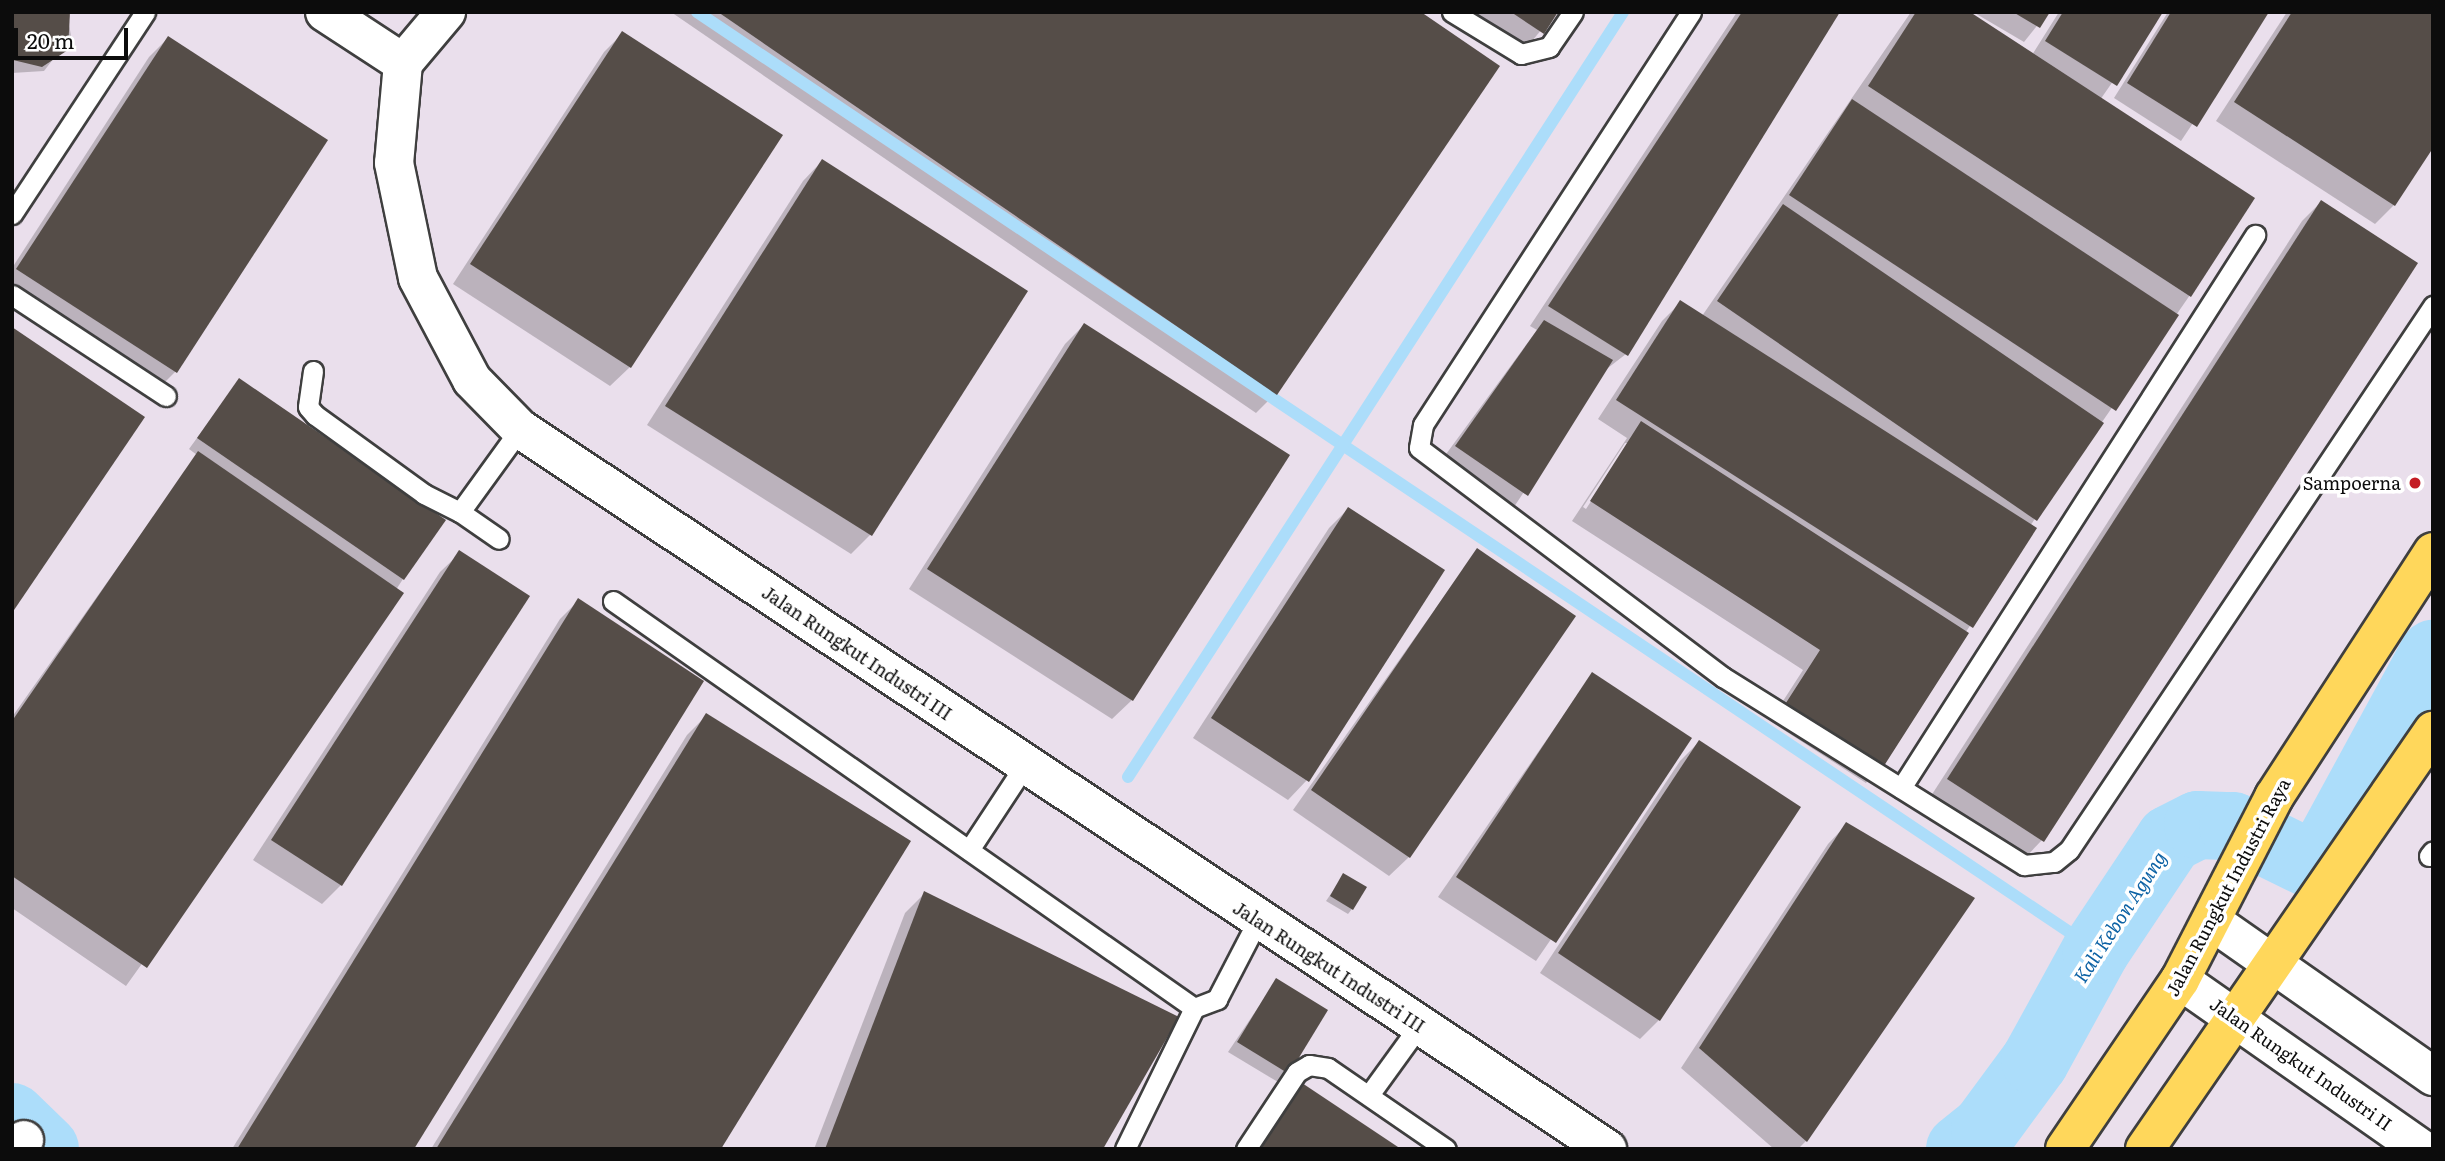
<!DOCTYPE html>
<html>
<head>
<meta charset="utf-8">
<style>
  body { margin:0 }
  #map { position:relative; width:2445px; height:1161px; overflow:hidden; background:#fffbeb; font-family:Literata,serif }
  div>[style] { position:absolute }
  .industrial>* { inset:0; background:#eadfec }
  .shadow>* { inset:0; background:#0003 }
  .stream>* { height:12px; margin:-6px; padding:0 6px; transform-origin:6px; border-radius:6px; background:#acddfa }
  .river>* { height:68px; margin:-34px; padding:0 34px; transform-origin:34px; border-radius:34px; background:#acddfa }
  .building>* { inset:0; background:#554d48 }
  .roads { filter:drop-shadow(2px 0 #3f3f3f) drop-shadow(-2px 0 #3f3f3f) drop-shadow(0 2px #3f3f3f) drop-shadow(0 -2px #3f3f3f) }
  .service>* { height:19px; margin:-9.5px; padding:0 9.5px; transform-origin:9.5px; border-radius:9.5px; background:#fff }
  .minor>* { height:38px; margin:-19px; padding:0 19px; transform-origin:19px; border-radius:19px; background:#fff }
  .primary>* { height:38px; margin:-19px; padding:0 19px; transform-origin:19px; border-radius:19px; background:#ffd75b }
  .dots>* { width:19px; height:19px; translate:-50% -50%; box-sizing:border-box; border:4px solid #fff; border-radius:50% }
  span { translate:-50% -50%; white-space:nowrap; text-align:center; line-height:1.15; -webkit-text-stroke:7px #fff; paint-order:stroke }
  .poi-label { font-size:18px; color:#0c0c0c }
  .right { translate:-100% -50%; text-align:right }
  .street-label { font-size:18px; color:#0c0c0c }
  .water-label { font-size:19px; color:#0e63a5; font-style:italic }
  .frame { position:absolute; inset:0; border:14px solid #0c0c0c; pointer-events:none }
  .scale { position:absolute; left:14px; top:28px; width:114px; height:32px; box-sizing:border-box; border:4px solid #0c0c0c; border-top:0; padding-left:9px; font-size:21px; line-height:24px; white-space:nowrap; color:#0c0c0c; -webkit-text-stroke:5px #fff; paint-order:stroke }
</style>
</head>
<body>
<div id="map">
  <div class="industrial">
    <div style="clip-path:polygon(12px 12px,2433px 12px,2433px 1149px,58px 1149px,12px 1104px)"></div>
  </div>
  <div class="shadow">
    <div style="clip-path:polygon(12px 12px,67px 12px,71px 36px,44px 71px,12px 73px)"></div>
    <div style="clip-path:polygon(671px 12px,1418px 12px,1275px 394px,1256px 413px)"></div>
    <div style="clip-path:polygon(1463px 12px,1556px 12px,1523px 52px)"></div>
    <div style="clip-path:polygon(1737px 12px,1838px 12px,1626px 354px,1604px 371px,1512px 510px,1441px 461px,1537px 330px,1530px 326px)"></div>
    <div style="clip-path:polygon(evenodd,1911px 12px,1967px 12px,2032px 55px,2059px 12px,2161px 12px,2100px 100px,2190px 295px,2030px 526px,2034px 529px,1866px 783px,1770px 721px,1803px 670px,1572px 521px,1627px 438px,1598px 419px,1662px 321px,1681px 302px,1702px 316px,1911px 12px,1625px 443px,1629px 443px,1586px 509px,1583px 507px,1625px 443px)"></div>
    <div style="clip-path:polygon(1973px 12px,2048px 12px,2024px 42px)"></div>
    <div style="clip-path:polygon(2168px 12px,2267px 12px,2181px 141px,2114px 98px)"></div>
    <div style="clip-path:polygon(2287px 12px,2433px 12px,2394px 205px,2375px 224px,2216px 121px)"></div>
    <div style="clip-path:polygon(623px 33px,780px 136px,630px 367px,610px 386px,453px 284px,604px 52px)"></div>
    <div style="clip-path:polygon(168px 38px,326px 141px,175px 372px,156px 391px,12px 298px,12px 268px,149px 57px)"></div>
    <div style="clip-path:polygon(822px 161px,1026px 291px,870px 535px,851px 554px,647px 425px,803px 181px)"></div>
    <div style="clip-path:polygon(2321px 202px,2042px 840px,2023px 860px,1929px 799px,2302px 221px)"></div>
    <div style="clip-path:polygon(1084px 325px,1132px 700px,1112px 719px,909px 589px,1065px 344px)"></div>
    <div style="clip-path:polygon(239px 380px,403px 579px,257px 803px,126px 986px,12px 908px,12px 717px,197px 455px,189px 449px)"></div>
    <div style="clip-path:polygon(1348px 509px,1307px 780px,1288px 800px,1193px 738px,1329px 528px)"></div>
    <div style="clip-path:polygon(1477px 550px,1409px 857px,1389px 876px,1293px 810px)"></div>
    <div style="clip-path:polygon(460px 553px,341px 885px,322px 904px,253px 860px,440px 572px)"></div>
    <div style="clip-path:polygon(579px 600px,412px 1149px,232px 1149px,560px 619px)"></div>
    <div style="clip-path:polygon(1592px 674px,1689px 738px,1536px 961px,1438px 897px)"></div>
    <div style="clip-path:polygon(706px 716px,718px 1149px,431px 1149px,687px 735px)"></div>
    <div style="clip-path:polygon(1699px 742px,1659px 1020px,1640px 1039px,1540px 973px,1680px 761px)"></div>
    <div style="clip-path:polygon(1847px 824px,1972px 899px,1806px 1141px,1798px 1149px,1774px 1149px,1681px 1068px,1828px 844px)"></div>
    <div style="clip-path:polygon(1343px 876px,1352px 909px,1348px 914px,1326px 901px)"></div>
    <div style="clip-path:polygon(924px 894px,1101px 1149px,814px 1149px,905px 913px)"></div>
    <div style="clip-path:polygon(1276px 981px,1288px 1073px,1278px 1082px,1228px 1052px)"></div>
  </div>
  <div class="stream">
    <div style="left:697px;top:12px;width:1684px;rotate:33.84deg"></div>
    <div style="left:1128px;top:777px;width:911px;rotate:-57.09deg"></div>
  </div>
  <div class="river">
    <div style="left:12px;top:1117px;width:46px;rotate:44.1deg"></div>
    <div style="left:1960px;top:1149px;width:32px;rotate:-39deg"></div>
    <div style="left:1985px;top:1129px;width:84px;rotate:-53.7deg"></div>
    <div style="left:2035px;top:1061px;width:127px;rotate:-61.2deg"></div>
    <div style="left:2096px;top:950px;width:133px;rotate:-56.3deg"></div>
    <div style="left:2170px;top:839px;width:31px;rotate:-27deg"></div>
    <div style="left:2198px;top:825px;width:35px;rotate:2deg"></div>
    <div style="left:2233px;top:826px;width:93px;rotate:26deg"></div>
    <div style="left:2317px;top:867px;width:243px;rotate:-61.4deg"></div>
  </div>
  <div class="building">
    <div style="clip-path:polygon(12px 12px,70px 12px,68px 50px,42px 67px,13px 60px)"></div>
    <div style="clip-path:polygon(718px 12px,1421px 12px,1500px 66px,1277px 395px)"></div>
    <div style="clip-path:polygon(1511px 12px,1558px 12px,1544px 34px)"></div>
    <div style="clip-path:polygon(1742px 12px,1840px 12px,1628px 356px,1548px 306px)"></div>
    <div style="clip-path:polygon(1916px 12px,1970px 12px,2255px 198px,2191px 297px,1868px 86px)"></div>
    <div style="clip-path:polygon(2013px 12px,2050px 12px,2040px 28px)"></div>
    <div style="clip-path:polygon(2063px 12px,2163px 12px,2117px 86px,2045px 41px)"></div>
    <div style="clip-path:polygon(2171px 12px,2269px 12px,2197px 127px,2127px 83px)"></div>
    <div style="clip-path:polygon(2292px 12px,2433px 12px,2433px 148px,2395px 206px,2234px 102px)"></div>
    <div style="clip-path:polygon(622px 31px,783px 135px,631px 368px,470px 264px)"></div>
    <div style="clip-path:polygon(168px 36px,328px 140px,177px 373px,16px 269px)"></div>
    <div style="clip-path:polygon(1852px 99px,2179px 315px,2116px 411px,1789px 195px)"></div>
    <div style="clip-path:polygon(822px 159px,1028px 291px,872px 536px,665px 406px)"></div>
    <div style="clip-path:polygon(2321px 200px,2418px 263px,2044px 842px,1947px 779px)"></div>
    <div style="clip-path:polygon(1783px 204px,2104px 423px,2037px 521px,1717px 301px)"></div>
    <div style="clip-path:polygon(1680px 300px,2037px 528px,1973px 628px,1616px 400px)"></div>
    <div style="clip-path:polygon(1544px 320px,1613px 360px,1528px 496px,1455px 446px)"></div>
    <div style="clip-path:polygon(1084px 323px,1290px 455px,1133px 701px,927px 569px)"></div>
    <div style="clip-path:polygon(12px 327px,145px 417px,12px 613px)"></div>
    <div style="clip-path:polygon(239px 378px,446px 520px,404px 580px,197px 438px)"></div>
    <div style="clip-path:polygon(1641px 421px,1969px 633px,1882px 769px,1784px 706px,1820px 650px,1590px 501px)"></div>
    <div style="clip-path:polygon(198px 451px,404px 593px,147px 968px,12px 876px,12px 721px)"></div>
    <div style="clip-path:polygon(1348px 507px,1445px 570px,1309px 782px,1211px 718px)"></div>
    <div style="clip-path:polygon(1477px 548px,1576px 616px,1410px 858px,1311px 790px)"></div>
    <div style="clip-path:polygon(459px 550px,530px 596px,342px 886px,271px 840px)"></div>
    <div style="clip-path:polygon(578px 598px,704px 681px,414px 1149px,237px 1149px)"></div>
    <div style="clip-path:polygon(1592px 672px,1692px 738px,1556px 943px,1456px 877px)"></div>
    <div style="clip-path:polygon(706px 713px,911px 841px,721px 1149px,436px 1149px)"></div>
    <div style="clip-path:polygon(1699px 740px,1801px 807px,1660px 1021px,1558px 953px)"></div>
    <div style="clip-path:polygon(1846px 822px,1975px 898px,1807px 1142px,1699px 1048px)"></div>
    <div style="clip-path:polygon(1343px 873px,1367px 887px,1353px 910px,1330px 896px)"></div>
    <div style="clip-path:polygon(924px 891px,1179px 1017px,1103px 1149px,825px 1149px)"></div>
    <div style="clip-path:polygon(1276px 978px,1328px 1010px,1289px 1074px,1237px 1042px)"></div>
    <div style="clip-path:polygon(1299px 1081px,1401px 1149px,1254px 1149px)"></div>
  </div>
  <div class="roads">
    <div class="service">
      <div style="left:1452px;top:12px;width:81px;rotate:31.3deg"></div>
      <div style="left:1521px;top:54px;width:29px;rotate:-14deg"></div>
      <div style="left:1549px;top:47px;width:42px;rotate:-55.6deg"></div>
      <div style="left:1691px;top:12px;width:492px;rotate:123deg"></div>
      <div style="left:1423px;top:425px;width:23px;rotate:100deg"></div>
      <div style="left:1419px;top:448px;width:381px;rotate:37deg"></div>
      <div style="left:1723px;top:677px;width:355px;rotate:32deg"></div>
      <div style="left:2024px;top:865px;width:30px;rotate:-6deg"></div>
      <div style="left:2054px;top:862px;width:19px;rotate:-39deg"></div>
      <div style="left:2069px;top:850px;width:655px;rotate:-56.21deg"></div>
      <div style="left:12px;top:214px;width:242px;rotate:-56.6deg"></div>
      <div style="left:12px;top:295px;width:184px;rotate:33.3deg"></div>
      <div style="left:313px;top:371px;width:36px;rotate:98deg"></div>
      <div style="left:308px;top:407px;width:11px;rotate:49deg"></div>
      <div style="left:315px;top:415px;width:135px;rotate:35.9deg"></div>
      <div style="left:424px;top:494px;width:40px;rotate:26.6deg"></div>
      <div style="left:460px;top:512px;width:102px;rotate:-54.1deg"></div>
      <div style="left:460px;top:512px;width:47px;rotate:34.7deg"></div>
      <div style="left:613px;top:601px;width:709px;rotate:35.01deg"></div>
      <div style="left:1194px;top:1008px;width:25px;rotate:-21deg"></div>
      <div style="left:1217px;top:999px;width:89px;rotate:-62.6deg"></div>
      <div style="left:1901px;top:788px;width:657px;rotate:-57.37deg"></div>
      <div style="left:969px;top:850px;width:102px;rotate:-56.6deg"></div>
      <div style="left:2429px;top:856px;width:6px;rotate:-51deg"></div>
      <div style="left:1369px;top:1095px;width:85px;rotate:-54.1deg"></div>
      <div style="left:1125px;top:1149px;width:157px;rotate:-63.9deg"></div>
      <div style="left:1246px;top:1149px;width:92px;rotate:-56.5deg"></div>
      <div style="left:1297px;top:1072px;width:14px;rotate:-30deg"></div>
      <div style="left:1309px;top:1065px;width:19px;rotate:9deg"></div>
      <div style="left:1328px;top:1068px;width:143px;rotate:34.5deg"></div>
    </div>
    <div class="minor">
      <div style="left:325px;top:12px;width:93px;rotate:33.2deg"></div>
      <div style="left:403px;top:63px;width:100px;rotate:95.1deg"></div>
      <div style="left:394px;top:163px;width:117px;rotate:78.2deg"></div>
      <div style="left:418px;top:278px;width:115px;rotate:62.1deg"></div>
      <div style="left:472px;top:380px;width:69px;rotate:45.6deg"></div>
      <div style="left:520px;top:429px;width:1304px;rotate:33.52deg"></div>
      <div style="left:403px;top:63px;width:67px;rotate:-49.9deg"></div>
      <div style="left:2213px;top:922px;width:269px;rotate:35deg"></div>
      <div style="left:2180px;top:980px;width:294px;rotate:35deg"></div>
      <div style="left:16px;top:1149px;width:12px;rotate:-48deg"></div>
    </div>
    <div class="primary">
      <div style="left:2065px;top:1149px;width:204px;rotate:-55.8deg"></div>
      <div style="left:2180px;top:980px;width:206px;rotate:-62.8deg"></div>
      <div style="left:2274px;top:797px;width:292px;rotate:-57deg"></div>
      <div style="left:2145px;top:1149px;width:508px;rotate:-55.43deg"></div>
    </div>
  </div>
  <div class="dots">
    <div style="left:2415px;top:483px;background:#c41c24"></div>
  </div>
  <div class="poi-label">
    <span class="right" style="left:2401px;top:483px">Sampoerna</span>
  </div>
  <div class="street-label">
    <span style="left:857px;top:653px;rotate:34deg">Jalan Rungkut Industri III</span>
    <span style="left:2228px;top:887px;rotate:-62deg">Jalan Rungkut Industri Raya</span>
    <span style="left:1329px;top:967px;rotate:33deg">Jalan Rungkut Industri III</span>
    <span style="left:2301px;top:1064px;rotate:35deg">Jalan Rungkut Industri II</span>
  </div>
  <div class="water-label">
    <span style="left:2120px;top:917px;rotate:-57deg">Kali Kebon Agung</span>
  </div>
  <div class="frame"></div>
  <div class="scale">20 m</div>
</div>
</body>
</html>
